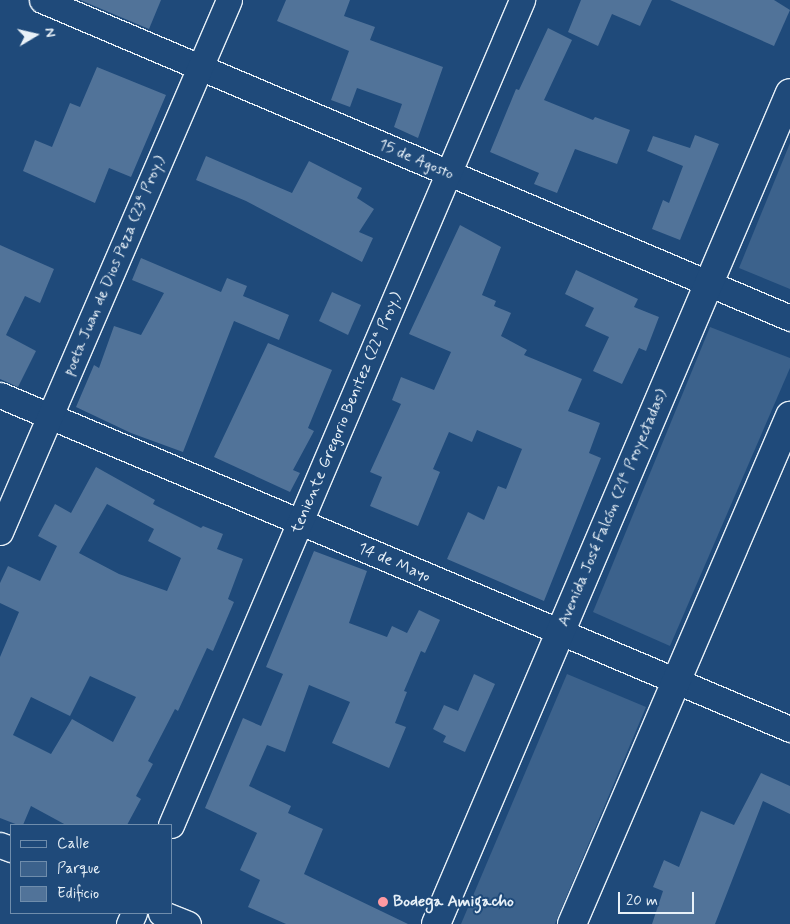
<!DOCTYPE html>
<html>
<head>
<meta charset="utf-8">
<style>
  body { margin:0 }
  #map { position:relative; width:790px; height:924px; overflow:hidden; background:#1f4a7a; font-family:Mynerve,sans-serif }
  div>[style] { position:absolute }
  .green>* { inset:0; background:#3c628c }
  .building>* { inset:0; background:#517399 }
  .roads { filter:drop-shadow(1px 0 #e8f1f8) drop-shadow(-1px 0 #e8f1f8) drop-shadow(0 1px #e8f1f8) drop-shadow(0 -1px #e8f1f8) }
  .minor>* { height:25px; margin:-12.5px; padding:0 12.5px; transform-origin:12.5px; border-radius:12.5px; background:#1f4a7a }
  .major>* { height:28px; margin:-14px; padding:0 14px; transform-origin:14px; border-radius:14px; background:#1f4a7a }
  .dots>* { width:14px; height:14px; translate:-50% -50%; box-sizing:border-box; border:2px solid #1f4a7a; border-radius:50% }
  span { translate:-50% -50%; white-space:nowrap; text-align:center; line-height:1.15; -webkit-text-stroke:4px #1f4a7a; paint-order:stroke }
  .street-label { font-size:16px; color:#e8f1f8 }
  .poi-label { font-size:16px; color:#e8f1f8; font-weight:700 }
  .left { translate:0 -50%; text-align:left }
  .legend { position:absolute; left:10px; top:824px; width:162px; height:90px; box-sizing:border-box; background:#1f4a7a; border:1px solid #6f8dac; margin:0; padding:6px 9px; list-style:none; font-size:15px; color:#e8f1f8 }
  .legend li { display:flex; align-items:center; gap:10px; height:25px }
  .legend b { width:25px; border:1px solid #6f8dac }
  .north { position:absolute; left:10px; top:10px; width:50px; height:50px; -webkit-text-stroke:4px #1f4a7a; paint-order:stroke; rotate:81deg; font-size:14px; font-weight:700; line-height:20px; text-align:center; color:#e8f1f8 }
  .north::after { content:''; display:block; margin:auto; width:18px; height:22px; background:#e8f1f8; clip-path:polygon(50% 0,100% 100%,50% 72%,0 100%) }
  .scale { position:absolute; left:618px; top:892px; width:76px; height:22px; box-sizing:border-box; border:2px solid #e8f1f8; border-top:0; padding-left:6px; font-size:15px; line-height:18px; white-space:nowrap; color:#e8f1f8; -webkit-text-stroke:4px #1f4a7a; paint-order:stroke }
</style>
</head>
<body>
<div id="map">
  <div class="green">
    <div style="clip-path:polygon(790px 143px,790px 289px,739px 268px)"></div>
    <div style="clip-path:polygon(710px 327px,790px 358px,790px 368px,670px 646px,593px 612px)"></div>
    <div style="clip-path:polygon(567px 674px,646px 707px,555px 924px,461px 924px)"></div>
  </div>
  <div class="building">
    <div style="clip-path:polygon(80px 0,161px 0,149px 29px)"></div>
    <div style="clip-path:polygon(286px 0,350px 0,344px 16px,375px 27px,370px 40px,443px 67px,418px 138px,394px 127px,402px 104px,357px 88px,350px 107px,331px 100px,349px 51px,277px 21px)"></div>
    <div style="clip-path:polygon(581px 0,652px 0,640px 26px,612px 14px,598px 46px,568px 32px)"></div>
    <div style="clip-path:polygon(670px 0,774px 0,790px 10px,774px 46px)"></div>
    <div style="clip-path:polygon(548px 28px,572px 40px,544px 100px,593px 120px,595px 117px,630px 130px,617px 164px,575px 149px,557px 193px,534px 184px,539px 173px,490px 152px,516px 89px,519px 90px)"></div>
    <div style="clip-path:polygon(97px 67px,166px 95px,131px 177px,109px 168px,95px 203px,23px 171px,35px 140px,52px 147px,70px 103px,80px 107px)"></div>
    <div style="clip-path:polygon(695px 135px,719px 144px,680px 240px,652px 229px,663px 200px,669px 203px,683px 166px,647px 151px,653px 136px,690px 148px)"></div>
    <div style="clip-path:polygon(206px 156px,292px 193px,309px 161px,362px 188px,357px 198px,374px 209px,359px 232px,373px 238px,362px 262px,246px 201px,196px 180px)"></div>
    <div style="clip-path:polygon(460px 225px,501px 247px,482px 295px,496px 301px,494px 306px,511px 313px,501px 336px,527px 350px,524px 355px,582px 379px,568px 411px,600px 423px,589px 453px,601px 458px,544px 601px,447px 559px,468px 512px,484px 520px,498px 486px,506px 489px,522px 449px,477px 430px,472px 442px,449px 432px,433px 469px,440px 472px,418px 526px,370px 506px,382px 477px,370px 472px,401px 404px,392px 400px,401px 377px,434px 390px,451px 352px,409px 334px)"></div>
    <div style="clip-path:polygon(0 245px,54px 269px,40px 303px,25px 296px,6px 335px,36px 351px,18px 387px,0 379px)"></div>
    <div style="clip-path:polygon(141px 258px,221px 292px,227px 278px,247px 286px,243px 296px,289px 315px,279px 340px,234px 321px,183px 452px,131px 433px,76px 407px,94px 365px,99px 368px,114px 326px,141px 335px,164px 293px,132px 280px)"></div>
    <div style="clip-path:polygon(576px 270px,638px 299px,634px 307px,659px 317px,646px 351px,639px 348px,622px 384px,593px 371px,609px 337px,585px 326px,594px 308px,565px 294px)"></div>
    <div style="clip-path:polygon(332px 292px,361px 305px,348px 335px,319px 321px)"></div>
    <div style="clip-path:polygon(268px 343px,332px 370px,308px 428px,314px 431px,293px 470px,300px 473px,290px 492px,214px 457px)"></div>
    <div style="clip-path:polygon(evenodd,96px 467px,155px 500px,153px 504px,201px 528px,203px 526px,223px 534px,217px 549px,243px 559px,228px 599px,234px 602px,213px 651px,207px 648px,178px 711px,175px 709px,148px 761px,153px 764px,136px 796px,141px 799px,127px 825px,66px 825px,31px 806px,23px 825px,18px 825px,0 818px,0 657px,19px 612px,0 603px,0 583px,8px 566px,40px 581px,57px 546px,38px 536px,55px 504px,71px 513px,96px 467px,107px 504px,154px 529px,148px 541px,181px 558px,167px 591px,119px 574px,79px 553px,107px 504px,96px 467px,90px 676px,136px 697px,113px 742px,72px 719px,51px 754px,13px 735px,31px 697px,70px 716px,90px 676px)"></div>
    <div style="clip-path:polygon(314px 551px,367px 571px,349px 623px,387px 637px,392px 626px,407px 633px,419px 610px,440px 620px,425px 653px,421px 651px,404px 691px,407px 692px,395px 723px,406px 727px,389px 768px,332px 743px,350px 702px,309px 685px,285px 752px,267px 745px,249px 786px,291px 806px,288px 813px,323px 829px,304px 874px,408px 924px,286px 924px,248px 907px,260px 880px,240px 870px,257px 833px,205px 808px,243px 718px,261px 726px,283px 674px,266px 667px)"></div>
    <div style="clip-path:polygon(474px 674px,495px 684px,465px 752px,443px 742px,446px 736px,433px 729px,444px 705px,458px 711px)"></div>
    <div style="clip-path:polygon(761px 773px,790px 786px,790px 814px,763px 801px,715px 924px,652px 924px,663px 891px,653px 887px,664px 860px,679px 867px,701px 811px,734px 825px)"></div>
  </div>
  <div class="roads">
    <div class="minor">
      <div style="left:42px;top:0;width:813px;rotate:23.03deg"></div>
      <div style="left:0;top:395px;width:858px;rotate:22.92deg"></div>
      <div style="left:0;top:532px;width:579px;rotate:-66.71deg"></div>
      <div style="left:171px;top:825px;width:897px;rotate:-66.95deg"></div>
      <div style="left:0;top:845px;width:12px;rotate:20deg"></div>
      <div style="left:161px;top:913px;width:29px;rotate:22deg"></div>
      <div style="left:129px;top:924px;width:12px;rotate:-66deg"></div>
    </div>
    <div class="major">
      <div style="left:436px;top:924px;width:903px;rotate:-66.93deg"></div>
      <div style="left:572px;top:924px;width:553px;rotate:-66.77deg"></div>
    </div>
  </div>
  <div class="dots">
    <div style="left:383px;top:902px;background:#ff9aa2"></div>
  </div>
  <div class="street-label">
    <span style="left:416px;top:160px;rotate:23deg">15 de Agosto</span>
    <span style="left:115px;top:266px;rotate:-67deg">poeta Juan de Dios Peza (23ª Proy.)</span>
    <span style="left:347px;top:413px;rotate:-67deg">teniente Gregorio Benitez (22ª Proy.)</span>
    <span style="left:613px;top:508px;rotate:-67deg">Avenida José Falcón (21ª Proyectadas)</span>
    <span style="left:394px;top:563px;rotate:23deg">14 de Mayo</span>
  </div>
  <div class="poi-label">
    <span class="left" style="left:393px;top:902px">Bodega Amigacho</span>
  </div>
  <ul class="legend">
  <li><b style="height:6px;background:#1f4a7a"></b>Calle</li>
  <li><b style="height:14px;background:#3c628c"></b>Parque</li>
  <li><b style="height:14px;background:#517399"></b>Edificio</li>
  </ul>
  <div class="north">N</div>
  <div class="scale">20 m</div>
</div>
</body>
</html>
